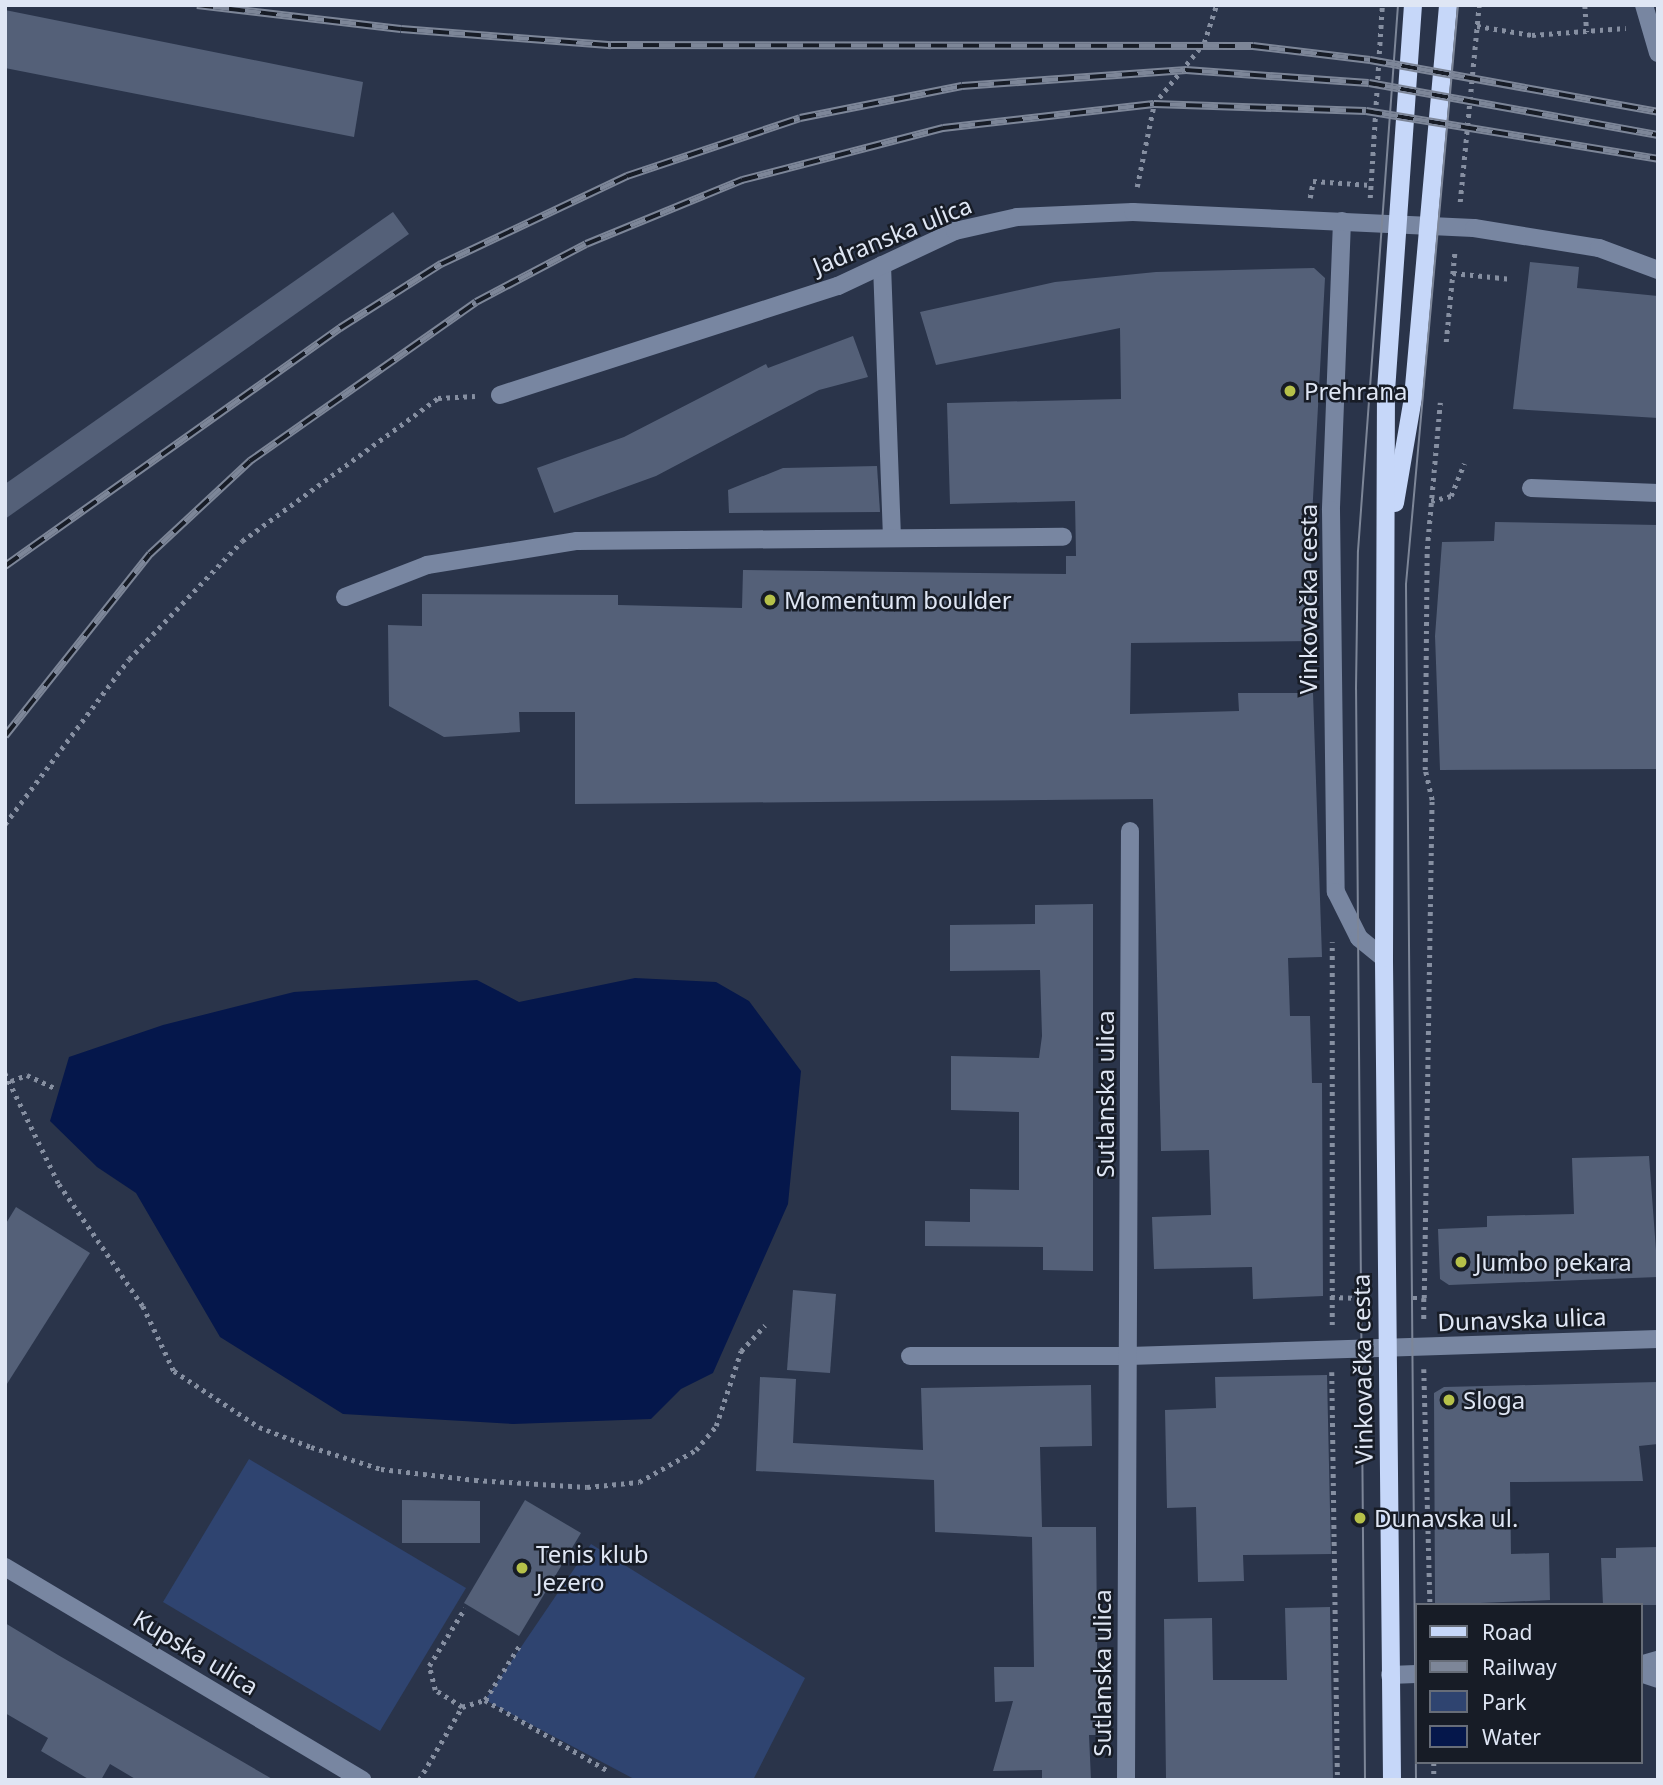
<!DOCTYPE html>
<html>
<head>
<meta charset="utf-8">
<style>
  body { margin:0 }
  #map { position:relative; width:1663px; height:1785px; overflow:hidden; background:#2a344a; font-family:"Noto Sans",sans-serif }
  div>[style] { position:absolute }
  .green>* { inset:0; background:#2f4470 }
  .water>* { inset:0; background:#05174b }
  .building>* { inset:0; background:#546078 }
  .path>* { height:4.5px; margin-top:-2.25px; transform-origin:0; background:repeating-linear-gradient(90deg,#868fa1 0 3.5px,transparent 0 8.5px) }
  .minor>* { height:18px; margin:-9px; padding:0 9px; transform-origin:9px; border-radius:9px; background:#7886a1 }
  .major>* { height:18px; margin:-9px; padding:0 9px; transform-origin:9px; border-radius:9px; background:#c6d7f9 }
  .tram>* { height:2px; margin:-1px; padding:0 1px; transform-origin:1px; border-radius:1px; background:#7d8698 }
  .rail>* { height:8px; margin-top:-4px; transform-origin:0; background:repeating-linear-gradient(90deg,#171c26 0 16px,#7d8698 0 32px); box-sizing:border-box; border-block:2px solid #7d8698 }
  .dots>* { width:19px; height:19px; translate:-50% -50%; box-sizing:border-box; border:4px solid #171c26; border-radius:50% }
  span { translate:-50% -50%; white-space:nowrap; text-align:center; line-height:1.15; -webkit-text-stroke:5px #171c26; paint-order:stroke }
  .street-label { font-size:24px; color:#dfe6f4 }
  .poi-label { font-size:24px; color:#dfe6f4 }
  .left { translate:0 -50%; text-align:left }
  .frame { position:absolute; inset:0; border:7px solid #dfe6f4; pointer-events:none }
  .legend { position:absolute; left:1415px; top:1603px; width:228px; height:161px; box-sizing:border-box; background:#171c26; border:2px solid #676d78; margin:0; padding:9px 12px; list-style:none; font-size:21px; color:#dfe6f4 }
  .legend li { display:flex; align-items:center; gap:14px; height:35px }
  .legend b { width:35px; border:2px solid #676d78 }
</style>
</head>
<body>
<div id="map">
  <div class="green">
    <div style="clip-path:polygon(249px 1459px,466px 1588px,380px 1731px,163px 1602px)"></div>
    <div style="clip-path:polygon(591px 1544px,805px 1678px,753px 1780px,636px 1780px,485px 1700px)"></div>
  </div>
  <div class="water">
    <div style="clip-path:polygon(635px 978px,716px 982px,749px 1001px,801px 1071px,788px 1204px,713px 1373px,681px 1389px,651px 1419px,513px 1424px,343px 1414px,220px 1337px,136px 1193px,97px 1167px,50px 1121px,69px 1057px,163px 1025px,294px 992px,477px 980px,519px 1002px)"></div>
  </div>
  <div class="building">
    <div style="clip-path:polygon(5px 10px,363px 82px,354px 137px,5px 68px)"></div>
    <div style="clip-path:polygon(393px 212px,409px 234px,5px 519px,5px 484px)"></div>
    <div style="clip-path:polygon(1530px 262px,1579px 267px,1577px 288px,1658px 296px,1658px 418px,1513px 409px)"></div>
    <div style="clip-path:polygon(1314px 268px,1325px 278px,1311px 535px,1312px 641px,1131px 643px,1130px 714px,1239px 711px,1238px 693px,1313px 693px,1322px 957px,1288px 958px,1290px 1016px,1310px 1016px,1312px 1083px,1322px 1083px,1323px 1296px,1253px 1299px,1252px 1267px,1154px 1269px,1152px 1217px,1211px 1215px,1209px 1150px,1161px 1151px,1153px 799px,575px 804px,575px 712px,519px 712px,520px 732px,444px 737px,389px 706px,388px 625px,422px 626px,422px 594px,618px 595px,618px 605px,742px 608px,743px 570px,1066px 574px,1066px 556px,1076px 556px,1075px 501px,950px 504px,947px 403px,1121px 399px,1120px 328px,936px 365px,920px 312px,1055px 282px,1156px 272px)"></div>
    <div style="clip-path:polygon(853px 336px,868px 377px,819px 390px,656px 476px,554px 513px,537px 468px,624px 437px,766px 364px,768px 368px)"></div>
    <div style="clip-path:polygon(877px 466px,880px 512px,729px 513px,728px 490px,783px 468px)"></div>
    <div style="clip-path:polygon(1495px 522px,1658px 525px,1658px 769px,1440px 770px,1435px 636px,1442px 542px,1494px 541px)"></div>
    <div style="clip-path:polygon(1093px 904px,1093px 1271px,1043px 1270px,1043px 1247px,925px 1246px,925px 1221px,970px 1222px,970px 1189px,1019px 1190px,1019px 1112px,951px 1110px,951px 1056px,1039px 1058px,1042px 1036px,1040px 970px,950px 971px,950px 925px,1035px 924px,1035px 905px)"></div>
    <div style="clip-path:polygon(1649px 1156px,1658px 1277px,1449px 1285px,1440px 1279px,1438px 1229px,1487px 1227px,1487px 1216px,1574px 1214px,1572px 1158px)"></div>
    <div style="clip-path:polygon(16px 1207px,90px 1253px,5px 1387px,5px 1225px)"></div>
    <div style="clip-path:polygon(793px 1290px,836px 1294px,830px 1373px,787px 1370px)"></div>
    <div style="clip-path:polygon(1327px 1375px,1331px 1554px,1243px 1555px,1244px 1581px,1198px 1582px,1196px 1507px,1167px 1508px,1165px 1410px,1216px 1408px,1215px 1377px)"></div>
    <div style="clip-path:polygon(760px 1377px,796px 1379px,793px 1443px,923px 1450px,921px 1388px,1091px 1385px,1092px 1446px,1040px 1447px,1042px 1527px,1096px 1527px,1098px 1735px,1089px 1735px,1091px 1780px,1042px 1780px,1042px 1770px,993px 1771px,1013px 1701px,995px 1702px,994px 1667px,1034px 1667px,1032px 1537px,935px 1532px,934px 1480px,756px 1471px)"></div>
    <div style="clip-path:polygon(1658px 1382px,1658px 1444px,1639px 1446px,1643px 1481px,1510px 1482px,1511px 1554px,1549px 1553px,1550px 1600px,1435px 1605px,1434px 1393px,1444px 1387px)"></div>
    <div style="clip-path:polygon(402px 1500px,480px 1501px,480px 1543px,402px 1543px)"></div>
    <div style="clip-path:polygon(525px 1500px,581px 1533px,519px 1636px,464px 1603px)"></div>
    <div style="clip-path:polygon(1658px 1547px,1658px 1605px,1603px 1605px,1601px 1558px,1616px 1558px,1616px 1548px)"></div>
    <div style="clip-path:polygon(1330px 1607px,1333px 1780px,1166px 1780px,1164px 1619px,1212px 1618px,1213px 1680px,1287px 1680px,1285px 1608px)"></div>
    <div style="clip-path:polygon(5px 1623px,58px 1655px,274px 1780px,137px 1780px,110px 1764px,101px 1780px,90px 1780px,41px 1751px,48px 1738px,5px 1713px)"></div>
  </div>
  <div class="path">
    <div style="left:1585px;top:5px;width:27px;rotate:86deg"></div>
    <div style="left:1477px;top:26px;width:56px;rotate:9.3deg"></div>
    <div style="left:1532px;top:35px;width:94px;rotate:-4.3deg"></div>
    <div style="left:1137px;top:187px;width:85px;rotate:-78.4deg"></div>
    <div style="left:1154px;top:104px;width:79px;rotate:-50.7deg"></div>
    <div style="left:1204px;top:43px;width:40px;rotate:-72deg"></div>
    <div style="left:1310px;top:198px;width:17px;rotate:-80deg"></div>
    <div style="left:1313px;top:181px;width:58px;rotate:3.9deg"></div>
    <div style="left:1370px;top:198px;width:193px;rotate:-86.4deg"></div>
    <div style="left:1460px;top:202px;width:198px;rotate:-84.5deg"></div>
    <div style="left:1453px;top:273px;width:59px;rotate:5.8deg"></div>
    <div style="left:1446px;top:342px;width:93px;rotate:-84.5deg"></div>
    <div style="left:1431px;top:501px;width:21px;rotate:-14deg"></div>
    <div style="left:1451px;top:496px;width:35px;rotate:-68deg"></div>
    <div style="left:5px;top:824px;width:206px;rotate:-53.1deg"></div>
    <div style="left:129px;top:659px;width:163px;rotate:-46.2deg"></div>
    <div style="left:242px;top:541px;width:243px;rotate:-36.1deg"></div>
    <div style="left:438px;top:398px;width:37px;rotate:-3deg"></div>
    <div style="left:5px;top:1073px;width:123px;rotate:64.1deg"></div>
    <div style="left:59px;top:1184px;width:148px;rotate:55.5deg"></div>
    <div style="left:143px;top:1306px;width:72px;rotate:64.5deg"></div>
    <div style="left:174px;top:1371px;width:102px;rotate:33.4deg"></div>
    <div style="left:259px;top:1427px;width:56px;rotate:21deg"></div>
    <div style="left:311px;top:1447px;width:73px;rotate:17.4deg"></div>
    <div style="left:381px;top:1469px;width:95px;rotate:6.7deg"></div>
    <div style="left:475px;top:1480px;width:112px;rotate:3.6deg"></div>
    <div style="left:587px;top:1487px;width:52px;rotate:-5.5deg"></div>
    <div style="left:639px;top:1482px;width:65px;rotate:-29.3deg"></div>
    <div style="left:696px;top:1450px;width:31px;rotate:-50deg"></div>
    <div style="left:716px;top:1426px;width:79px;rotate:-71.6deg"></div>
    <div style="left:741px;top:1351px;width:35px;rotate:-47deg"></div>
    <div style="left:11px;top:1081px;width:17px;rotate:-21deg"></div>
    <div style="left:27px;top:1075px;width:33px;rotate:25deg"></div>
    <div style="left:1331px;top:1297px;width:31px;rotate:2deg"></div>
    <div style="left:1413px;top:1298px;width:11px"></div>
    <div style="left:1424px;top:1298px;width:498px;rotate:-89.1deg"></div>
    <div style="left:1432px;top:800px;width:31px;rotate:-103deg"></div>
    <div style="left:1425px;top:770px;width:221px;rotate:-89.5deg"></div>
    <div style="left:1427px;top:549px;width:147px;rotate:-84.9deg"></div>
    <div style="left:1424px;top:1298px;width:24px;rotate:90deg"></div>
    <div style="left:1332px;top:1325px;width:383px;rotate:-90deg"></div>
    <div style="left:1424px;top:1369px;width:236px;rotate:88.5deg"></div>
    <div style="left:1332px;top:1372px;width:408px;rotate:89.2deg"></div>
    <div style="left:485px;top:1700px;width:67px;rotate:-57.7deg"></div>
    <div style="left:462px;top:1707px;width:32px;rotate:-148deg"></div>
    <div style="left:435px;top:1690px;width:25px;rotate:-104deg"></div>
    <div style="left:429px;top:1666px;width:68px;rotate:-58.2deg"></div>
    <div style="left:1434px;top:1762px;width:18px;rotate:90deg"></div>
    <div style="left:419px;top:1780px;width:85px;rotate:-59.5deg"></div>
    <div style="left:462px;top:1707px;width:24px;rotate:-17deg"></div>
    <div style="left:485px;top:1700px;width:144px;rotate:29.9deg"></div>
  </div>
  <div class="minor">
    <div style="left:1644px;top:5px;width:50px;rotate:73.7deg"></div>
    <div style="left:1342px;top:221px;width:289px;rotate:92.2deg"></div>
    <div style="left:1331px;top:510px;width:382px;rotate:89.3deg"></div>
    <div style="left:1336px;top:892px;width:51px;rotate:63.4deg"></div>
    <div style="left:1359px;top:938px;width:32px;rotate:39deg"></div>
    <div style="left:882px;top:265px;width:273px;rotate:87.9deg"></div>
    <div style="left:500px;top:395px;width:355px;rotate:-17.9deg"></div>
    <div style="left:838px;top:286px;width:129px;rotate:-25.2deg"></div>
    <div style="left:955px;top:231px;width:64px;rotate:-12.7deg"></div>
    <div style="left:1017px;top:217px;width:116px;rotate:-2.5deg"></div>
    <div style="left:1133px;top:212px;width:341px;rotate:2.7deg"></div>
    <div style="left:1474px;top:228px;width:127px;rotate:9.1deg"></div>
    <div style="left:1599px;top:248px;width:63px;rotate:20.4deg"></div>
    <div style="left:1531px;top:488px;width:127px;rotate:2.3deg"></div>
    <div style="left:345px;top:597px;width:88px;rotate:-21.3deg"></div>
    <div style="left:427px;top:565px;width:152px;rotate:-9.1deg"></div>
    <div style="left:577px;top:541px;width:486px;rotate:-0.5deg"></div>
    <div style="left:910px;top:1356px;width:219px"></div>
    <div style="left:1129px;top:1356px;width:529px;rotate:-1.84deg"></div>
    <div style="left:5px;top:1567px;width:416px;rotate:30.8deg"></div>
    <div style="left:1640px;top:1665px;width:19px;rotate:-16deg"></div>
    <div style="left:1640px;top:1673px;width:19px;rotate:18deg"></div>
    <div style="left:1390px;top:1675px;width:26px;rotate:-2deg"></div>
    <div style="left:1126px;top:1780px;width:949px;rotate:-89.76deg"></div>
  </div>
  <div class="major">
    <div style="left:1395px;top:503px;width:107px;rotate:-80.3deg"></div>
    <div style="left:1413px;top:398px;width:395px;rotate:-84.9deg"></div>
    <div style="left:1392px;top:1780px;width:822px;rotate:-90.56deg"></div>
    <div style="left:1384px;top:958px;width:567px;rotate:-89.8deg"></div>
    <div style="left:1386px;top:391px;width:387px;rotate:-86deg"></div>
  </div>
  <div class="tram">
    <div style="left:1365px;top:1780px;width:1091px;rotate:-90.47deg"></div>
    <div style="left:1356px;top:689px;width:138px;rotate:-89.2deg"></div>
    <div style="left:1358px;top:551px;width:547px;rotate:-85.81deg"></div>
    <div style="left:1416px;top:1780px;width:1196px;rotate:-90.48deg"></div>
    <div style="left:1406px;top:584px;width:581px;rotate:-84.87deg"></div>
  </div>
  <div class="rail">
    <div style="left:197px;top:5px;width:205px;rotate:6.7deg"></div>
    <div style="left:401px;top:29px;width:211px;rotate:4.4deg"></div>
    <div style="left:611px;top:45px;width:642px;rotate:0.09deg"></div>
    <div style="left:1253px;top:46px;width:118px;rotate:6.8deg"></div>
    <div style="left:1370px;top:60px;width:293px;rotate:10.2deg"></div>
    <div style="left:5px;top:566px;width:411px;rotate:-35.4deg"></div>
    <div style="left:340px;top:328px;width:120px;rotate:-32.4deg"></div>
    <div style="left:441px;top:264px;width:206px;rotate:-25.3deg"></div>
    <div style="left:627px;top:176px;width:182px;rotate:-18.5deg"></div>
    <div style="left:800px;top:118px;width:165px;rotate:-11.2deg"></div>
    <div style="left:962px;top:86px;width:225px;rotate:-4.1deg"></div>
    <div style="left:1186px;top:70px;width:183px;rotate:4.1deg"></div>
    <div style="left:1369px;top:83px;width:294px;rotate:10.2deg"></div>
    <div style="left:5px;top:736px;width:233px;rotate:-51.5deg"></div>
    <div style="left:150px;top:554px;width:137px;rotate:-42.9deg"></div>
    <div style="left:250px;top:461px;width:276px;rotate:-35.1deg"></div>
    <div style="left:476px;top:302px;width:124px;rotate:-27.8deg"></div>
    <div style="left:586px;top:244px;width:169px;rotate:-22.3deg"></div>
    <div style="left:742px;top:180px;width:208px;rotate:-14.5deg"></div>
    <div style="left:943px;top:128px;width:212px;rotate:-6.5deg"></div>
    <div style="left:1154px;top:104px;width:212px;rotate:1.9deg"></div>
    <div style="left:1366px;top:111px;width:296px;rotate:9.3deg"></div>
  </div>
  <div class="dots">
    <div style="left:1290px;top:391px;background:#b6c149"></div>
    <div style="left:770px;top:600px;background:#b6c149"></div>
    <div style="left:1461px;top:1262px;background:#b6c149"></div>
    <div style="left:1449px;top:1400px;background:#b6c149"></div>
    <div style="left:1360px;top:1518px;background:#b6c149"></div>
    <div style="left:522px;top:1568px;background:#b6c149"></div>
  </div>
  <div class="street-label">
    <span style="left:892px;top:235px;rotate:-22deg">Jadranska ulica</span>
    <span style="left:1308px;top:599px;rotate:-90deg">Vinkovačka cesta</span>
    <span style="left:1105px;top:1094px;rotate:-90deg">Sutlanska ulica</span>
    <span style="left:1522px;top:1319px;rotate:-2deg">Dunavska ulica</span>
    <span style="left:1362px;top:1369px;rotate:-91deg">Vinkovačka cesta</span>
    <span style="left:196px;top:1652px;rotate:31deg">Kupska ulica</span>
    <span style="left:1102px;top:1673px;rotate:-90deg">Sutlanska ulica</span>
  </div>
  <div class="poi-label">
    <span class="left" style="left:1304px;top:391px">Prehrana</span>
    <span class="left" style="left:784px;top:600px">Momentum boulder</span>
    <span class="left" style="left:1475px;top:1262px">Jumbo pekara</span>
    <span class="left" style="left:1463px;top:1400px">Sloga</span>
    <span class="left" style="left:1374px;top:1518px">Dunavska ul.</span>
    <span class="left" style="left:536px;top:1568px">Tenis klub<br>Jezero</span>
  </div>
  <div class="frame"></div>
  <ul class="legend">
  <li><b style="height:9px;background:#c6d7f9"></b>Road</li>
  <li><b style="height:9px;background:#7d8698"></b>Railway</li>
  <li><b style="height:19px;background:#2f4470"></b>Park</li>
  <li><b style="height:19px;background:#05174b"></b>Water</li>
  </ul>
</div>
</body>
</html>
